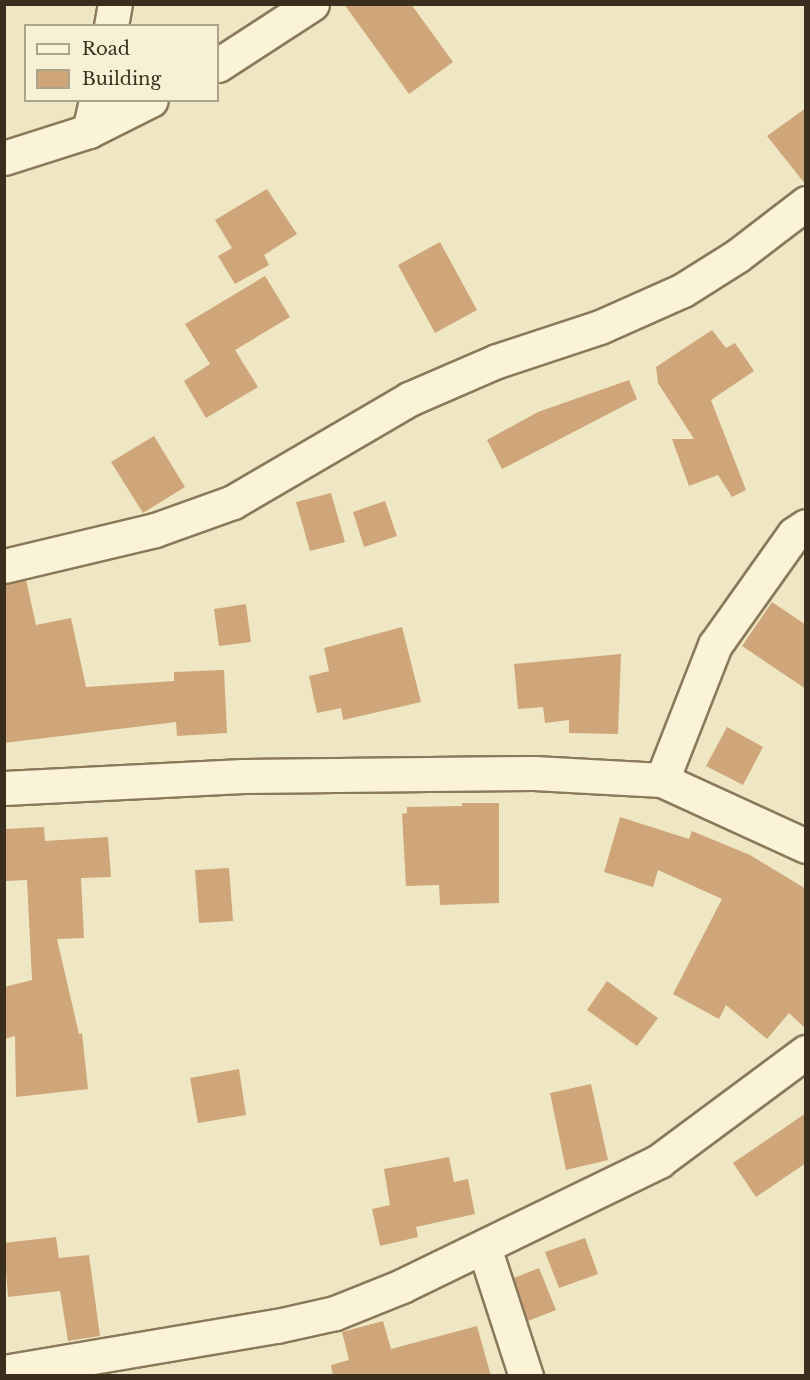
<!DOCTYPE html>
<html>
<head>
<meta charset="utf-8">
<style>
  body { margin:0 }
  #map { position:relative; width:810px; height:1380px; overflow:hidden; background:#efe7c4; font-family:"Libre Baskerville",serif }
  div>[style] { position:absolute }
  .building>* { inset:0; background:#cea679 }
  .roads { filter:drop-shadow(2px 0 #8a795a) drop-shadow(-2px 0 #8a795a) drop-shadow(0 2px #8a795a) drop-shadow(0 -2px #8a795a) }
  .minor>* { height:33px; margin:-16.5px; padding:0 16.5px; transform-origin:16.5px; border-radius:16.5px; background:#faf3d7 }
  span { translate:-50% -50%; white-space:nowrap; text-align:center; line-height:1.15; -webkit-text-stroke:5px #f6f0d4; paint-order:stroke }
  .frame { position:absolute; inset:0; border:6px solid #3a2f1e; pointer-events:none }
  .legend { position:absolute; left:24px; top:24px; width:195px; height:78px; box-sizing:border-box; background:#f6f0d4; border:2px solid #aba38b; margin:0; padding:8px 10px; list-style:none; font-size:18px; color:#3a2f1e }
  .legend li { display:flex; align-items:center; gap:12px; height:30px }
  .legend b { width:30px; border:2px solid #aba38b }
</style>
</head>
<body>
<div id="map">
  <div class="building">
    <div style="clip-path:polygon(344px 4px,411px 4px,453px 62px,409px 94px)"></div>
    <div style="clip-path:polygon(806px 108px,806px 185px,767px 136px)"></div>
    <div style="clip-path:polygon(267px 189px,297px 234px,264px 255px,269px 265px,235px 284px,218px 256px,232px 248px,215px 220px)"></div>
    <div style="clip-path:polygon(440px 242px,477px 310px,435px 333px,398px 265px)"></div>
    <div style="clip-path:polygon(265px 276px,290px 317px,235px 350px,258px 387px,206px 418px,184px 381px,210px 364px,185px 324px)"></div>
    <div style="clip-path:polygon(712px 330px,726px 348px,735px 343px,754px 371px,711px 400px,746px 490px,732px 497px,718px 475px,689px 486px,672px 439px,694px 439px,658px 383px,656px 367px)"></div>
    <div style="clip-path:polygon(629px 380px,637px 399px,502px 469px,487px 440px,538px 412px)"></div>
    <div style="clip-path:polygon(154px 436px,185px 487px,143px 513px,111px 462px)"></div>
    <div style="clip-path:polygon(331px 493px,345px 542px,310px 551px,296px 502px)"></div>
    <div style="clip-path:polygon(385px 501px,397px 536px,364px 547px,353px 512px)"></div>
    <div style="clip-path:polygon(26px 580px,36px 625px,71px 618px,86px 687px,174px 681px,174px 672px,224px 670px,227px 733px,177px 736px,176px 722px,4px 743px,4px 584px)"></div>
    <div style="clip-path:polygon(772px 602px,806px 625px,806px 689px,742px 646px)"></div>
    <div style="clip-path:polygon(246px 604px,251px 642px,219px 646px,214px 609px)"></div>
    <div style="clip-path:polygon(402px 627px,421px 702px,343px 720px,341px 708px,317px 713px,309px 676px,329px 671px,324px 648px)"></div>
    <div style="clip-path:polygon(621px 654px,618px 734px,569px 733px,569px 720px,545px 723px,543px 707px,518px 709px,514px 664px)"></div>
    <div style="clip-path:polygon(727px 727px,763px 747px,743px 785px,706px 766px)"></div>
    <div style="clip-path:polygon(462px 803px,499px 803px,499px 903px,440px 905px,439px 885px,406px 886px,402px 814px,407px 813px,407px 807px,462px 806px)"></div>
    <div style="clip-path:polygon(620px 817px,689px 839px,692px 831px,750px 855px,806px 889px,806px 1029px,789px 1013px,767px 1039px,726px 1005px,719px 1019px,673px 994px,722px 899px,658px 870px,653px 887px,604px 872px)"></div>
    <div style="clip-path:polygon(44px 827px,45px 841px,108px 837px,111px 877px,81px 878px,84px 938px,57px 939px,79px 1034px,82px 1033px,88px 1089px,16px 1097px,15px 1036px,4px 1039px,4px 987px,32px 980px,27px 880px,6px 881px,4px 829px)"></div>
    <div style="clip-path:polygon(229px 868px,233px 921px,199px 923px,195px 870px)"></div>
    <div style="clip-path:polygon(607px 981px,658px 1018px,637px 1046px,587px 1010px)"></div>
    <div style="clip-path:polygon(239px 1069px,246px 1115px,198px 1123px,190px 1078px)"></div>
    <div style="clip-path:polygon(591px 1084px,608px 1160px,566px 1170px,550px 1093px)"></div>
    <div style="clip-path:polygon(806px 1113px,806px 1163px,756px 1197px,733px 1163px)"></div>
    <div style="clip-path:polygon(449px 1157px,454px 1182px,468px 1179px,475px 1214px,416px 1227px,418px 1237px,380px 1246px,372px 1209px,390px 1205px,384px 1169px)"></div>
    <div style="clip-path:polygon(56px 1237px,59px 1258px,89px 1255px,100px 1336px,68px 1341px,60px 1291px,8px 1297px,4px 1243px)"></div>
    <div style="clip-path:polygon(585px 1238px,598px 1274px,559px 1288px,545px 1252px)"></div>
    <div style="clip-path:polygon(539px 1268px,556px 1310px,528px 1321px,514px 1278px)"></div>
    <div style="clip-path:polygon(383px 1321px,391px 1349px,477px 1326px,491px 1376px,333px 1376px,331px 1365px,349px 1360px,342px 1332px)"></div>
  </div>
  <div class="roads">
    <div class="minor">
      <div style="left:111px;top:26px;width:22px;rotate:-80deg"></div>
      <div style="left:218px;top:65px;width:112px;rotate:-33deg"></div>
      <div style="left:89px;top:131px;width:69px;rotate:-26.6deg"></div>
      <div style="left:4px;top:158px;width:89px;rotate:-17.6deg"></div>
      <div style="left:89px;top:131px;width:32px;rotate:-77deg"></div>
      <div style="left:4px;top:566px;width:155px;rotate:-13.4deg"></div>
      <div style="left:155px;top:530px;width:83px;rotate:-19.7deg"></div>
      <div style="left:233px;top:502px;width:204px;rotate:-30.3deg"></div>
      <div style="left:409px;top:399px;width:96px;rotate:-23.4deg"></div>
      <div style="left:497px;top:361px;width:108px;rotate:-18.3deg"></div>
      <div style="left:600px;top:327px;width:91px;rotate:-24deg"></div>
      <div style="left:683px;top:290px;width:64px;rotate:-32.2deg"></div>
      <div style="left:737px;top:256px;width:87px;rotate:-37.5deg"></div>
      <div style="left:662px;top:780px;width:158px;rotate:24.6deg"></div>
      <div style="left:4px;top:788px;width:239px;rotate:-2.9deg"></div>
      <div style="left:243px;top:776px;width:291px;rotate:-0.6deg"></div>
      <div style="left:534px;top:773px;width:128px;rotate:3.1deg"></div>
      <div style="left:662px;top:780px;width:145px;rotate:-68.6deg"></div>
      <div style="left:715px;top:645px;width:136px;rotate:-54.6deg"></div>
      <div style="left:794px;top:534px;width:14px;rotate:-34deg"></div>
      <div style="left:484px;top:1247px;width:136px;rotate:72deg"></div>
      <div style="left:4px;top:1372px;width:277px;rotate:-9.6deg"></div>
      <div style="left:277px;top:1326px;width:59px;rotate:-12.6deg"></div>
      <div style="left:335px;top:1313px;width:72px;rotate:-21.9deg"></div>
      <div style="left:402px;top:1286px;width:286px;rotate:-25.9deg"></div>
      <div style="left:659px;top:1161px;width:183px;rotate:-36.6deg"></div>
    </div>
  </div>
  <div class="frame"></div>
  <ul class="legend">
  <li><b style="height:8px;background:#faf3d7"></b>Road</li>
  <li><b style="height:16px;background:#cea679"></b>Building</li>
  </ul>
</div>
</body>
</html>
